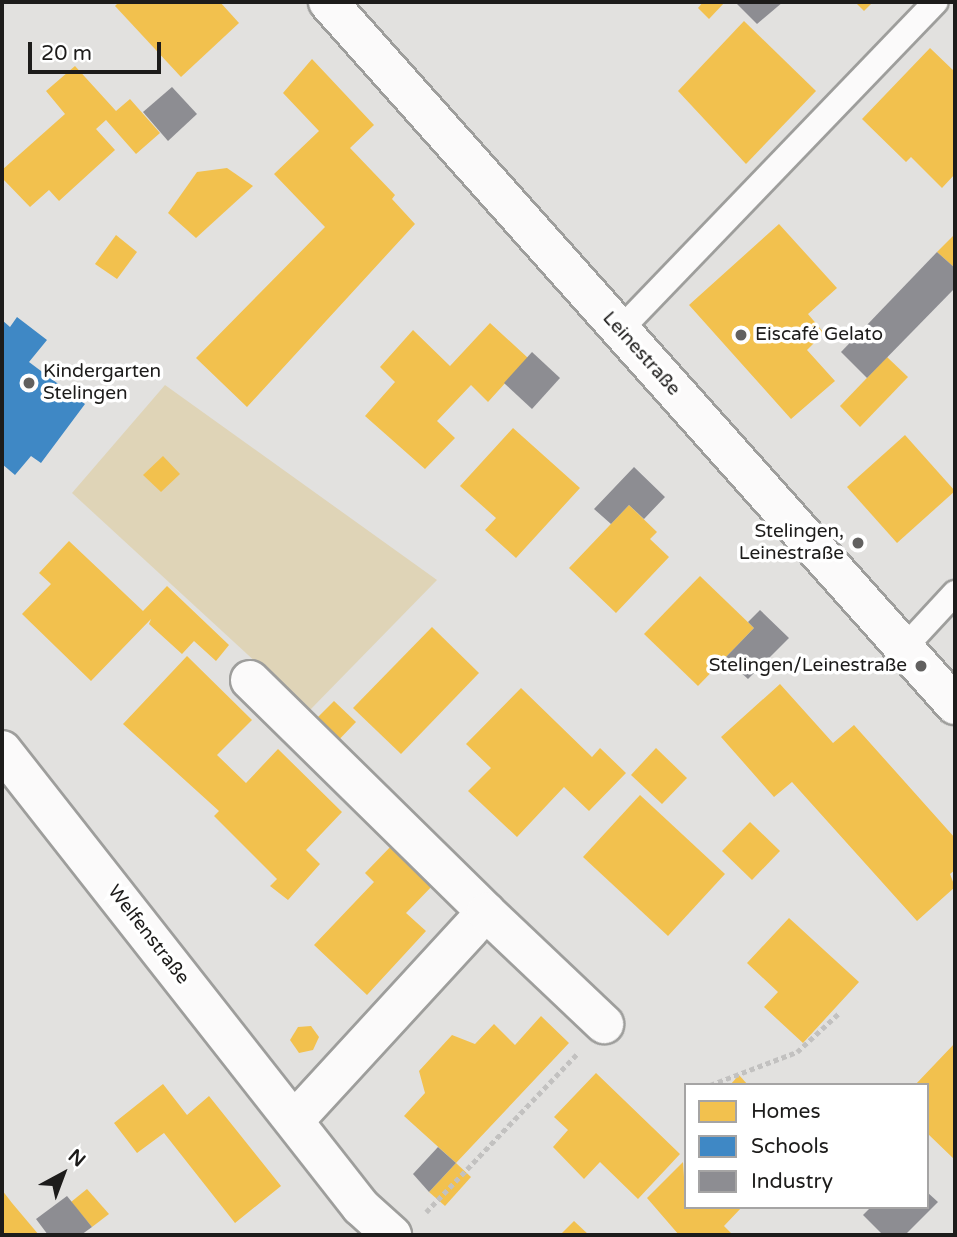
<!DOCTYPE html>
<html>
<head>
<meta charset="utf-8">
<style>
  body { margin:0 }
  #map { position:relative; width:957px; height:1237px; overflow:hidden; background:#e2e1df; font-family:"Varela Round",sans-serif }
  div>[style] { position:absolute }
  .green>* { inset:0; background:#dfd4b7 }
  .homes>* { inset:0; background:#f2c14e }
  .schools>* { inset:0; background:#3f88c5 }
  .industry>* { inset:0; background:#8d8d92 }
  .path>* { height:4.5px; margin-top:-2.25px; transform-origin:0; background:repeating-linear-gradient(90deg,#c2c1c0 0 5px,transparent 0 8.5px) }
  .roads { filter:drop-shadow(2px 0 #9e9e9c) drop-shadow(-2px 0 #9e9e9c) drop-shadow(0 2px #9e9e9c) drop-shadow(0 -2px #9e9e9c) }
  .service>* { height:24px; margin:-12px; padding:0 12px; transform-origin:12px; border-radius:12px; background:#fbfafa }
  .minor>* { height:38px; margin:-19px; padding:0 19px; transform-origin:19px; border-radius:19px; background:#fbfafa }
  .tertiary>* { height:38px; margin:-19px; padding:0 19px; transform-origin:19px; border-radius:19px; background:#fbfafa }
  .dots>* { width:19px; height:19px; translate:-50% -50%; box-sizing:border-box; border:4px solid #fff; border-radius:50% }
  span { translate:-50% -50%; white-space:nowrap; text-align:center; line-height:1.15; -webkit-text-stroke:7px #fff; paint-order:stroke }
  .poi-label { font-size:19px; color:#1d1c1b }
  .left { translate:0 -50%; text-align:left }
  .right { translate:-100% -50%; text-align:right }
  .street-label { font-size:19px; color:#1d1c1b }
  .frame { position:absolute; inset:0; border:4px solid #1d1c1b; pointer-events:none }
  .legend { position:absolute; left:684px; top:1083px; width:245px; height:126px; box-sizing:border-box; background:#fff; border:2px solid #a5a4a4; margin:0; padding:9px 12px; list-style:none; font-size:21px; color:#1d1c1b }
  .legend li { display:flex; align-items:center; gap:14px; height:35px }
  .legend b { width:35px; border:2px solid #a5a4a4 }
  .north { position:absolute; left:28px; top:1139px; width:70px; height:70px; -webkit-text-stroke:5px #fff; paint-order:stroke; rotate:41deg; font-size:19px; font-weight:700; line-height:28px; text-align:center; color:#1d1c1b }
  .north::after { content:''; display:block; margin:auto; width:24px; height:32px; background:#1d1c1b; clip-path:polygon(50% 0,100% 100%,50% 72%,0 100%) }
  .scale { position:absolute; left:28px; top:42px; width:133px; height:32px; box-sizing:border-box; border:4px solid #1d1c1b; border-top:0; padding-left:9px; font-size:21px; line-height:24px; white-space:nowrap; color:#1d1c1b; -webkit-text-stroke:5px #fff; paint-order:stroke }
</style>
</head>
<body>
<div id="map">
  <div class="green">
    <div style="clip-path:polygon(165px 385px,437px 580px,309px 711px,72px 493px)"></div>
  </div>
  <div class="homes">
    <div style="clip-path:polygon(119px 2px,220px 2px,239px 23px,181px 77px,115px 6px)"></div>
    <div style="clip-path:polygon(703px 2px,725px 2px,709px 19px,698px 8px)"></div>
    <div style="clip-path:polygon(855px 2px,873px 2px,864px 11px)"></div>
    <div style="clip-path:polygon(744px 21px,816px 91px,746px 164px,678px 91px)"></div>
    <div style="clip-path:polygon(930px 48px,955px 72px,955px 174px,942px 188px,911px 157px,906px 162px,862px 119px)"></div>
    <div style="clip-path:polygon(312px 59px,374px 125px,350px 148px,395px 195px,392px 199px,415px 224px,247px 407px,196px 358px,325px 227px,274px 174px,319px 131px,283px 93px)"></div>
    <div style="clip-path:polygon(75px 66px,116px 111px,130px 99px,160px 133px,136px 154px,106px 120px,96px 129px,115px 150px,59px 201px,49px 190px,30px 207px,2px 178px,2px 170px,65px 114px,46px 91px)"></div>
    <div style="clip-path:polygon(227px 168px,253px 186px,196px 238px,168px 213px,197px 172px)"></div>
    <div style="clip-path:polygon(779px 224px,837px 288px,808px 314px,824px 333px,807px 350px,835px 381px,791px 419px,689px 305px)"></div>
    <div style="clip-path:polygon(955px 234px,955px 268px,937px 252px)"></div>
    <div style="clip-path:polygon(116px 235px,137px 252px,117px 279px,95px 264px)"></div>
    <div style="clip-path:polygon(490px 323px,528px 358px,488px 402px,471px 385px,437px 421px,455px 438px,425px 469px,365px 416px,395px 382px,380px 367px,413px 330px,450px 366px)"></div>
    <div style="clip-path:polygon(887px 357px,908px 377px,860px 427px,840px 406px)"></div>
    <div style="clip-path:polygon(513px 428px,580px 488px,516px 558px,485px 530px,496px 518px,460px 486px)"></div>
    <div style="clip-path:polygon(905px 435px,955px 491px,897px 543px,847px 487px)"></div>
    <div style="clip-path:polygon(163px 456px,180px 474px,161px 492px,143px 475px)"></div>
    <div style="clip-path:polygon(629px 505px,657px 532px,650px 539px,669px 557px,616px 613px,569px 568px)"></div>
    <div style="clip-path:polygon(69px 541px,143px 611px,167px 586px,229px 645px,216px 661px,194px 641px,182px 654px,149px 624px,151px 619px,91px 681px,22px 614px,51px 584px,39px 573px)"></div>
    <div style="clip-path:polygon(700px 576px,754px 628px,698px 686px,644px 634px)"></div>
    <div style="clip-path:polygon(432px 627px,479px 673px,401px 754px,353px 708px)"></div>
    <div style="clip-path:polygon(187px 656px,252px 720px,217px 755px,246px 783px,278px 749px,342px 812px,306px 850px,320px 864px,288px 900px,270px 886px,277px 879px,214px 816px,219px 811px,123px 724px)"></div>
    <div style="clip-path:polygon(780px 684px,833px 743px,854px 725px,955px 838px,955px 870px,950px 874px,955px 887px,917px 921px,792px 782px,774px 797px,721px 737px)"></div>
    <div style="clip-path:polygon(521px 688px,592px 757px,600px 748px,626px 773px,589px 811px,564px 787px,517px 837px,468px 791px,491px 768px,466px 744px)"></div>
    <div style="clip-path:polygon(334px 701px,356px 722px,330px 749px,307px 728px)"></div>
    <div style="clip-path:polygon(656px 748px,687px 778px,662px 804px,631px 775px)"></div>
    <div style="clip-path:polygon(640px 795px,725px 874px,668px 936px,583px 857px)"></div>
    <div style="clip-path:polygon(750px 822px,780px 851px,752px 880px,722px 851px)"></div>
    <div style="clip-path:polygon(396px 841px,437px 881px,406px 913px,426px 931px,367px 995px,314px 945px,374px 882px,365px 873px)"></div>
    <div style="clip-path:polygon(789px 918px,859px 982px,803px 1043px,764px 1007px,778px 992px,747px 963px)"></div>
    <div style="clip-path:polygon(541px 1016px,569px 1043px,456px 1163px,404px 1116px,425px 1093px,419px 1071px,452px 1035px,475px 1044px,494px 1024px,515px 1045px)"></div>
    <div style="clip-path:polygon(311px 1026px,319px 1037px,313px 1050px,299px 1053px,290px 1040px,298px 1027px)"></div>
    <div style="clip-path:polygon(955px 1043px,955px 1160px,927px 1133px,927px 1085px,915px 1085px)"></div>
    <div style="clip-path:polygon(596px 1073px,680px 1154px,638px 1199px,600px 1162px,584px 1179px,553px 1147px,568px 1130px,554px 1117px)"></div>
    <div style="clip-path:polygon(739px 1075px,748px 1085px,730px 1085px)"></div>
    <div style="clip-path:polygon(163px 1084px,187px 1115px,209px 1096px,281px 1186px,235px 1223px,164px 1133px,137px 1153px,114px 1123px)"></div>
    <div style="clip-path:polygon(683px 1162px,686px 1207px,742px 1207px,724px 1226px,733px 1235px,679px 1235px,647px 1198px)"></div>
    <div style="clip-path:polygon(456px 1163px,471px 1177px,445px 1206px,429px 1192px)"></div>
    <div style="clip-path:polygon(87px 1189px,109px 1214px,92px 1227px,71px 1202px)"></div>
    <div style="clip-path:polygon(2px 1190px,12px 1203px,39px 1235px,2px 1235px)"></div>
    <div style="clip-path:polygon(574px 1221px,589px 1235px,560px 1235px)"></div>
  </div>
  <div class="schools">
    <div style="clip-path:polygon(17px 317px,47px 340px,29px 362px,85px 404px,41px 463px,31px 456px,15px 475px,2px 464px,2px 320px,10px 327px)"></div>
  </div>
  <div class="industry">
    <div style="clip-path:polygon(735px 2px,783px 2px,757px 24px)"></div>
    <div style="clip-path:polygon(172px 87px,197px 114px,168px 141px,143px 112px)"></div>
    <div style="clip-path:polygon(937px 252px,955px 268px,955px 288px,867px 378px,841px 352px)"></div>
    <div style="clip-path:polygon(532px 352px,560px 378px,532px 409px,504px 383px)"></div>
    <div style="clip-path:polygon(634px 467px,665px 497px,644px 519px,629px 505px,611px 524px,594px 509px)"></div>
    <div style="clip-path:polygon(760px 610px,789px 638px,748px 679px,725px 658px,754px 628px,748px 622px)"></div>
    <div style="clip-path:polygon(438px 1147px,456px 1163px,429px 1192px,413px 1174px)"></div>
    <div style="clip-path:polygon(927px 1192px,938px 1202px,905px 1235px,883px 1235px,863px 1215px,871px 1207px,927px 1207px)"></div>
    <div style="clip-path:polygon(67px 1196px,92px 1227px,81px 1235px,48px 1235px,36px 1219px)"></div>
  </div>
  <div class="path">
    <div style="left:710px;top:1085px;width:93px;rotate:-20.8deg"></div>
    <div style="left:797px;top:1052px;width:56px;rotate:-42.8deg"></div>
    <div style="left:426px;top:1212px;width:219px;rotate:-46.3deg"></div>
  </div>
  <div class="roads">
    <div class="service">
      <div style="left:620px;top:330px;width:455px;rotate:-46.1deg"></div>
      <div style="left:904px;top:648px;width:75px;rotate:-47.2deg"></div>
    </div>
    <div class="minor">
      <div style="left:250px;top:680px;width:331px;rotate:44.5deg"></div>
      <div style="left:486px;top:912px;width:282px;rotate:132.6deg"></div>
      <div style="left:2px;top:750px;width:581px;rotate:51.85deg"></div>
      <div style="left:361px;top:1207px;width:42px;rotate:42.1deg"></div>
      <div style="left:486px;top:912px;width:163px;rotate:43.5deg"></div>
    </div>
    <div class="tertiary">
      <div style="left:328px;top:2px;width:942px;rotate:48.27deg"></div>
    </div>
  </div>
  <div class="dots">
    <div style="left:741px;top:335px;background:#626160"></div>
    <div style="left:29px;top:383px;background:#626160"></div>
    <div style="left:858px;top:543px;background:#626160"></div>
    <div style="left:921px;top:666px;background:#626160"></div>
  </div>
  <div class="poi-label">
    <span class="left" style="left:755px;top:335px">Eiscafé Gelato</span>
    <span class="left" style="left:43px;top:383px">Kindergarten<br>Stelingen</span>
    <span class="right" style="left:844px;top:543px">Stelingen,<br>Leinestraße</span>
    <span class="right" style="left:907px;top:666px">Stelingen/Leinestraße</span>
  </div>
  <div class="street-label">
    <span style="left:641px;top:354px;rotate:48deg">Leinestraße</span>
    <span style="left:148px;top:935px;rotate:52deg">Welfenstraße</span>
  </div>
  <div class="frame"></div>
  <ul class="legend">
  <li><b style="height:19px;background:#f2c14e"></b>Homes</li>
  <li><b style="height:19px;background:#3f88c5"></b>Schools</li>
  <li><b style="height:19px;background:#8d8d92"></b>Industry</li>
  </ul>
  <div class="north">N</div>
  <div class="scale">20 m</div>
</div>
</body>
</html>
